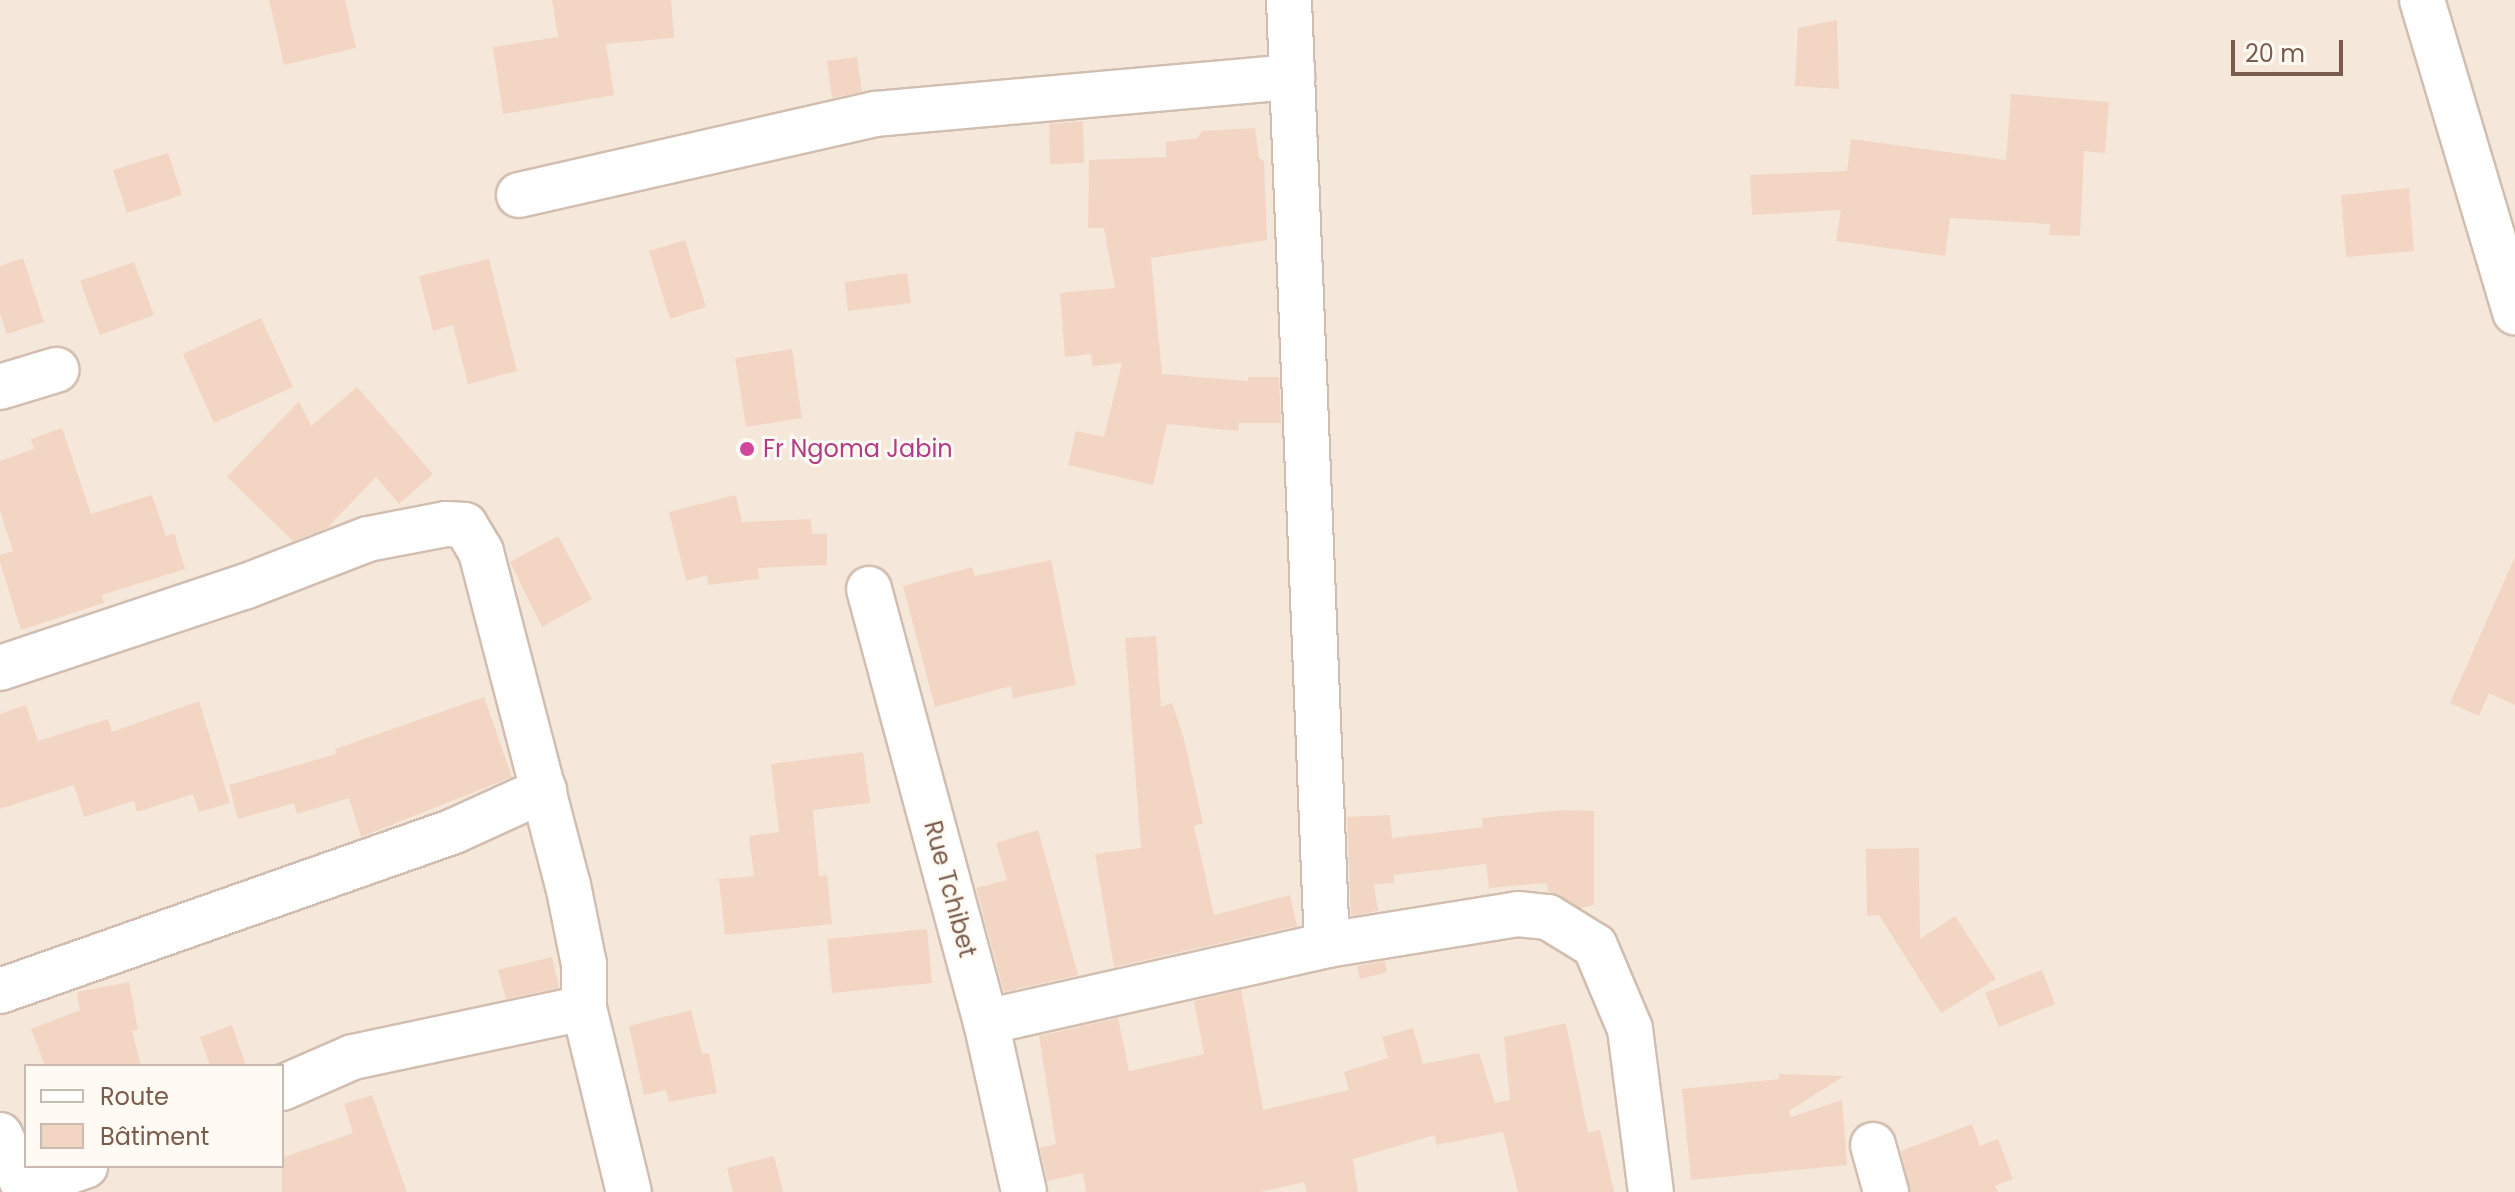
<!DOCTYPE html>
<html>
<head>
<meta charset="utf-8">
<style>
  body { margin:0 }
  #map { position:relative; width:2515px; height:1192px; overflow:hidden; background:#fdf6ec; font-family:Poppins,sans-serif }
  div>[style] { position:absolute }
  .residential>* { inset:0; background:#f5e8da }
  .building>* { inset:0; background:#f3d5c3 }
  .roads { filter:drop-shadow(2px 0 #d1beb0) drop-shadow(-2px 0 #d1beb0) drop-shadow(0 2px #d1beb0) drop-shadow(0 -2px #d1beb0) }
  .minor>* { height:44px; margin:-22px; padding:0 22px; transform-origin:22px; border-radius:22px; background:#fff }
  .dots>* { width:22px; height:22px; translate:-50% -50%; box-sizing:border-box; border:4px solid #fffaf3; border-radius:50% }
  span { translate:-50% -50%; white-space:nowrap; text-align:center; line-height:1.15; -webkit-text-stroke:6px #fffaf3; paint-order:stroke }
  .hotel-label { font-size:24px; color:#b23c85 }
  .left { translate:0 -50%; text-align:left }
  .street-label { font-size:24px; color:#7a5c4d }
  .legend { position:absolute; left:24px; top:1064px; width:260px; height:104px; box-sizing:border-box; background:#fffaf3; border:2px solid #cabbb1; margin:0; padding:10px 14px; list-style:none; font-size:24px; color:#7a5c4d }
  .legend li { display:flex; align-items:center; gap:16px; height:40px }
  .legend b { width:40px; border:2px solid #cabbb1 }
  .scale { position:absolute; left:2231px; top:40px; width:112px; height:36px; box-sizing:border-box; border:4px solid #7a5c4d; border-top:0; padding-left:10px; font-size:24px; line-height:28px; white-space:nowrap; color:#7a5c4d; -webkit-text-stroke:6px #fffaf3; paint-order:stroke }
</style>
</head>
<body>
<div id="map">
  <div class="residential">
    <div style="clip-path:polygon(evenodd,0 0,2515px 0,2515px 1192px,0 1192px,0 0,26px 1066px,282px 1066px,282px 1166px,26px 1166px,26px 1066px)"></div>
  </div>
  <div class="building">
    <div style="clip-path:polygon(269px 0,345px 0,356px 48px,284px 65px)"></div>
    <div style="clip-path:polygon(552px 0,671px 0,674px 38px,606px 44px,614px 95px,503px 114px,493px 47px,558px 37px)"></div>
    <div style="clip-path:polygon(1837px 20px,1839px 89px,1795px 86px,1798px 28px)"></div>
    <div style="clip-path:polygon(857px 57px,862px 92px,832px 98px,827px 61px)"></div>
    <div style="clip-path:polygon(2011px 94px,2109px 102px,2105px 153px,2084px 151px,2080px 236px,2049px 235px,2050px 224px,1950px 218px,1945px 256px,1836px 241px,1841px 210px,1752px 215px,1750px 175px,1847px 171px,1851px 139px,2006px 160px)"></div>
    <div style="clip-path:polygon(1083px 121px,1084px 163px,1050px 164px,1049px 124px)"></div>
    <div style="clip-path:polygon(1255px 128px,1259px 158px,1264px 161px,1267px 240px,1151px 258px,1162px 374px,1248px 381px,1248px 377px,1279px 377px,1281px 423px,1239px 423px,1238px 431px,1167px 424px,1153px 485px,1068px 465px,1076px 431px,1104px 437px,1122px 363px,1092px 366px,1091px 354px,1065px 357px,1060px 293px,1115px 288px,1104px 228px,1088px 228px,1089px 160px,1166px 157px,1166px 142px,1198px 138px,1202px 131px)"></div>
    <div style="clip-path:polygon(168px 153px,182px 195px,127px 213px,113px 170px)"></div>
    <div style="clip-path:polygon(2409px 188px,2414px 251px,2346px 257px,2341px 195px)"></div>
    <div style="clip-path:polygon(685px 240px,706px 307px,670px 319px,649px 251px)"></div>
    <div style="clip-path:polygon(23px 258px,44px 322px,7px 334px,0 314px,0 266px)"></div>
    <div style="clip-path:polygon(489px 259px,517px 371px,468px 384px,453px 325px,433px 331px,419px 276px)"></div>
    <div style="clip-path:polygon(134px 262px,154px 315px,100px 335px,80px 281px)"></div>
    <div style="clip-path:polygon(907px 273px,911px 303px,848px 311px,845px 282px)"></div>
    <div style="clip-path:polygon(261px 318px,293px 387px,214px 423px,183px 354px)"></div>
    <div style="clip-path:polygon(792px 349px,802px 418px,746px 427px,735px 358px)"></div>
    <div style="clip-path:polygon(357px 387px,433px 474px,399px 504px,376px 477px,327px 528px,293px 541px,227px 477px,299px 401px,311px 426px)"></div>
    <div style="clip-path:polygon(62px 428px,91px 514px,152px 495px,166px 536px,174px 533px,185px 569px,102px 595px,104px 603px,21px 630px,0 562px,0 555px,13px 551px,0 511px,0 461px,34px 449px,31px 439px)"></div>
    <div style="clip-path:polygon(736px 495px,742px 522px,811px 519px,812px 534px,827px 534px,827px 565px,758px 568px,759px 579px,708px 585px,707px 575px,686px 581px,669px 512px)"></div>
    <div style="clip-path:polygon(558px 536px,592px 599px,542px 627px,510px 562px)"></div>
    <div style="clip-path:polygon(2515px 557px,2515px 705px,2489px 693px,2479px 716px,2450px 703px)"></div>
    <div style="clip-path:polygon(1051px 560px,1076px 685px,1013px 698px,1011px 686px,935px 707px,903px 586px,972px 567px,975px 576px)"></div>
    <div style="clip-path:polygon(1156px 636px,1161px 707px,1172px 703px,1183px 735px,1203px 823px,1194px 826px,1214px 915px,1290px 895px,1297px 926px,1114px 967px,1095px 854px,1141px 848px,1125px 638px)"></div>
    <div style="clip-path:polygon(484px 697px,512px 777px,361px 837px,349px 798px,297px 814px,294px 803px,238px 819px,229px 785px,336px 754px,335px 749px)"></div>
    <div style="clip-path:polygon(199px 701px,230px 803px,199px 812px,193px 794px,137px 812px,134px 801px,84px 817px,74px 785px,0 809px,0 714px,26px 705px,38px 741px,108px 719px,112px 732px)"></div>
    <div style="clip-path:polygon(863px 752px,870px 803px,813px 810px,819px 876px,827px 875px,832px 924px,725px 935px,719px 879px,754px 876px,749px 836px,779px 832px,771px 764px)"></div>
    <div style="clip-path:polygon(1563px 810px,1594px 811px,1594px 905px,1580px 908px,1548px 892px,1547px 883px,1489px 888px,1486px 864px,1394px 875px,1394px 883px,1374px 884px,1378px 911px,1351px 916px,1347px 817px,1390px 815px,1392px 838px,1483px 827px,1482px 818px)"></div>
    <div style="clip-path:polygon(1038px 830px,1078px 975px,1004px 992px,976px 888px,1007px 880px,996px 843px)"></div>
    <div style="clip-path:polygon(1919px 848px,1920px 939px,1955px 916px,1996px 979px,1941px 1013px,1879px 915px,1867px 916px,1866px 849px)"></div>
    <div style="clip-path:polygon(927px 929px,932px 983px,832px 993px,827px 939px)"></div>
    <div style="clip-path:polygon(552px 957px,559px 988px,506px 999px,498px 970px)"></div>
    <div style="clip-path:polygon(1385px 961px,1387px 972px,1360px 979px,1357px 966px)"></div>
    <div style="clip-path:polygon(2042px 970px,2055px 1004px,1999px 1027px,1985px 993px)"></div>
    <div style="clip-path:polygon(129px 982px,138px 1030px,132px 1031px,141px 1066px,45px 1066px,31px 1029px,80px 1010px,77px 992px)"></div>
    <div style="clip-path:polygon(1241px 990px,1263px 1110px,1349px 1090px,1344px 1072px,1388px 1058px,1382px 1037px,1413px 1028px,1423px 1064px,1479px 1053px,1495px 1103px,1510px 1100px,1504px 1037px,1566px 1023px,1588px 1133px,1600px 1130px,1614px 1192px,1518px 1192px,1503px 1132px,1436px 1145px,1435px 1135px,1353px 1159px,1358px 1192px,1307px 1192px,1304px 1182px,1261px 1192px,1086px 1192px,1083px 1173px,1047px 1181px,1040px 1148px,1056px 1144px,1039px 1036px,1118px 1018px,1129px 1071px,1204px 1054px,1194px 1001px)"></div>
    <div style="clip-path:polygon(691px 1010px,702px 1054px,709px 1053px,717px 1093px,669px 1102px,666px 1090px,644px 1095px,629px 1026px)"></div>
    <div style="clip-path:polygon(232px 1025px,246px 1066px,210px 1066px,200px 1037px)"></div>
    <div style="clip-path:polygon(1779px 1074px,1844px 1076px,1789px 1111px,1791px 1117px,1842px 1100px,1847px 1165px,1691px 1180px,1682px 1089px,1779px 1079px)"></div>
    <div style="clip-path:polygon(372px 1095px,407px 1192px,282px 1192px,282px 1158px,353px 1133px,344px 1104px)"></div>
    <div style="clip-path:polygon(1972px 1124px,1980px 1146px,1998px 1139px,2013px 1179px,1995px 1186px,1998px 1192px,1910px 1192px,1901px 1151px)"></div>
    <div style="clip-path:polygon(774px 1156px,783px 1192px,733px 1192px,727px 1168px)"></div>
  </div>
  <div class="roads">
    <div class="minor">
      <div style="left:1289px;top:0;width:946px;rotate:87.7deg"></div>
      <div style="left:2422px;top:0;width:326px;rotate:73.4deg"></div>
      <div style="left:519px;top:195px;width:366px;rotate:-12.8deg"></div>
      <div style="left:876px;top:114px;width:418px;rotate:-5.1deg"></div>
      <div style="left:0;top:387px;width:59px;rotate:-16.9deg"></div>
      <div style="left:869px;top:589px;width:449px;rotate:74.9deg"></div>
      <div style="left:986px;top:1022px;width:174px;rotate:77.4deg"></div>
      <div style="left:0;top:668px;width:257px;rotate:-18.4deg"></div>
      <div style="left:244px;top:587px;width:133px;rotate:-21.2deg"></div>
      <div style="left:368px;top:539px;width:79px;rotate:-10.9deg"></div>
      <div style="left:446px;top:524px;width:19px;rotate:3deg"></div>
      <div style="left:465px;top:525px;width:31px;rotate:59deg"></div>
      <div style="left:481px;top:552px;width:344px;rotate:75.4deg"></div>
      <div style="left:568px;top:885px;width:81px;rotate:78.6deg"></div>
      <div style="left:584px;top:964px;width:44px;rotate:90deg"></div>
      <div style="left:584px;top:1008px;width:189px;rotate:76.3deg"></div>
      <div style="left:0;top:991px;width:481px;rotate:-19.4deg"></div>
      <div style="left:454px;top:831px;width:99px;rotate:-24.5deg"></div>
      <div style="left:986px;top:1022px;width:350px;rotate:-12.7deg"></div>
      <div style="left:1327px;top:945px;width:193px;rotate:-9.2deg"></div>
      <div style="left:1518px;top:914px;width:30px;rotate:6deg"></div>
      <div style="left:1548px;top:917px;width:55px;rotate:31.7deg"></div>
      <div style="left:1595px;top:946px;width:90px;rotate:67.1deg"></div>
      <div style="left:1630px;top:1029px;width:164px;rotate:82.7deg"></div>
      <div style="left:282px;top:1088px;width:77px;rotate:-23.6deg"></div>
      <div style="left:353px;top:1057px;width:236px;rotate:-12deg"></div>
      <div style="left:0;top:1135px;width:63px;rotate:64.7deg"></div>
      <div style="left:1873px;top:1145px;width:49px;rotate:74.5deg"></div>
      <div style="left:25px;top:1187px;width:64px;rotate:-19.3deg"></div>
    </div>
  </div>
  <div class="dots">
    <div style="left:747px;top:449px;background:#d1479c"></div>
  </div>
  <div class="hotel-label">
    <span class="left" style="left:763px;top:449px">Fr Ngoma Jabin</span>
  </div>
  <div class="street-label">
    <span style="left:950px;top:889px;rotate:75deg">Rue Tchibet</span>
  </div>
  <ul class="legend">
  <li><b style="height:10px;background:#fff"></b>Route</li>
  <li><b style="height:22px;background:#f3d5c3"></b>Bâtiment</li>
  </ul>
  <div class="scale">20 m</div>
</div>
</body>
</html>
